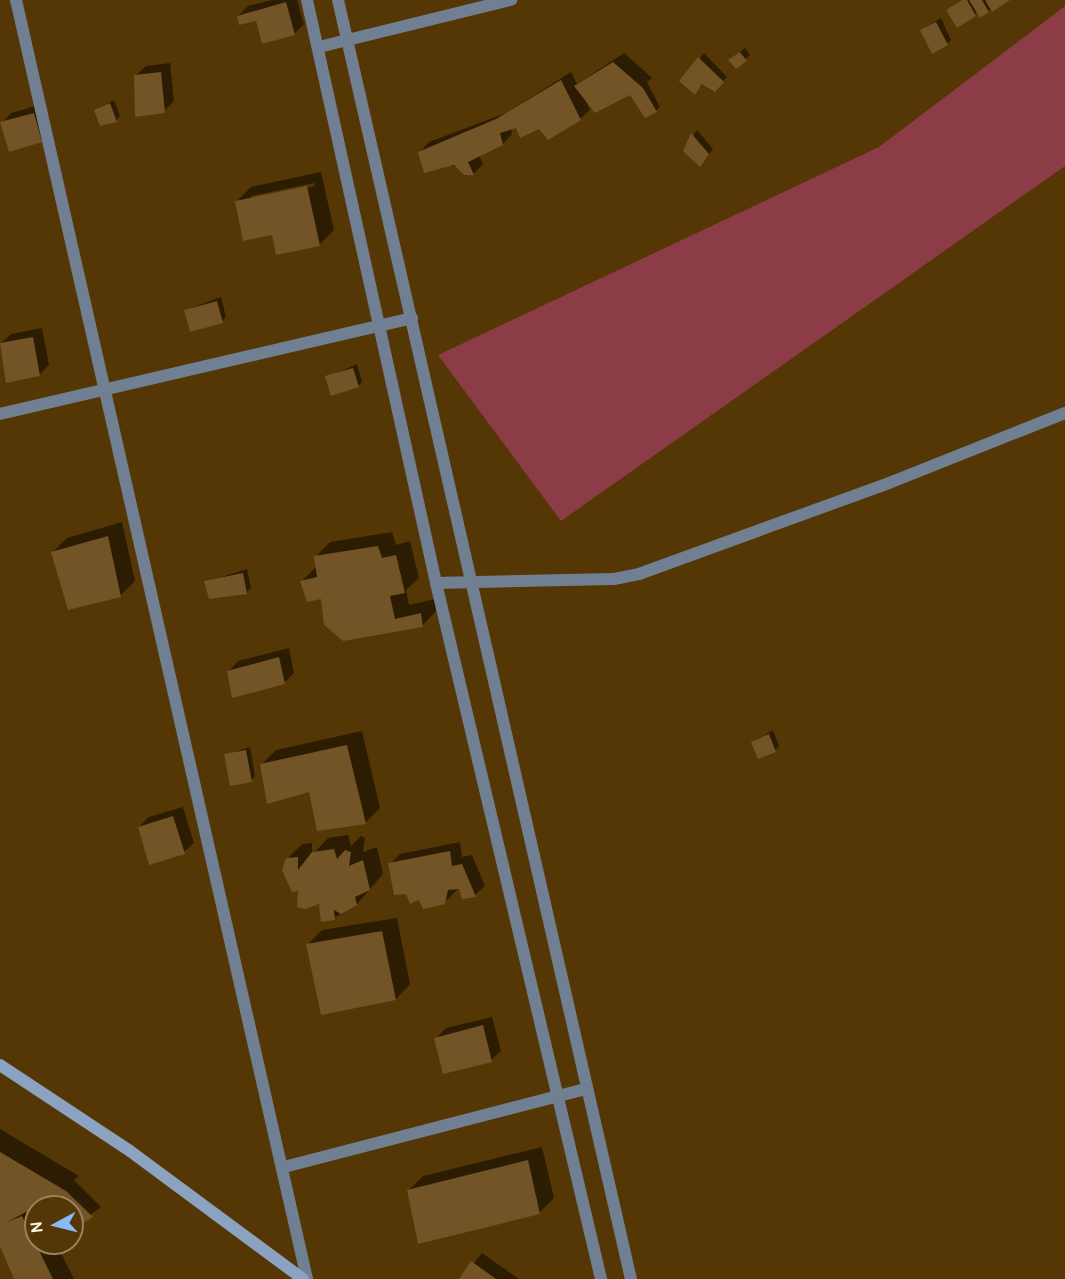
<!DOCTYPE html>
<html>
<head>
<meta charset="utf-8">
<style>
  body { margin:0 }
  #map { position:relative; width:1065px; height:1279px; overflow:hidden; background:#543704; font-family:Overpass,sans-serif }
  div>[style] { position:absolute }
  .green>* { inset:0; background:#8b3c46 }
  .shadow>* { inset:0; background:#0007 }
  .building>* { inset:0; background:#735427 }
  .minor>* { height:12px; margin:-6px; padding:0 6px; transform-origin:6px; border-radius:6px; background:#707f91 }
  .tertiary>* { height:12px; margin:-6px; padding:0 6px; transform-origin:6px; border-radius:6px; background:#707f91 }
  .secondary>* { height:12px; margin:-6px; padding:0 6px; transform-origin:6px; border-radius:6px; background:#8ba2c0 }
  span { translate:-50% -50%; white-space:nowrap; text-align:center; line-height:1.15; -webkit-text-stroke:4.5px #543704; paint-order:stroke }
  .north { position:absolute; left:24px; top:1195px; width:60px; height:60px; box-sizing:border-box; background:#543704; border:2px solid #98825e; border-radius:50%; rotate:263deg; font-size:16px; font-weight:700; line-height:24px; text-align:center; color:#fef3e5 }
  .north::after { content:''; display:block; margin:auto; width:21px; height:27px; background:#87bbfb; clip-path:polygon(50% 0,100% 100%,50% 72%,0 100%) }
</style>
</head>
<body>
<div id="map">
  <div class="green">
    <div style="clip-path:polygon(1065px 6px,1065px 166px,561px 521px,438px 355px,879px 147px)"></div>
  </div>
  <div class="shadow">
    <div style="clip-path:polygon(272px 0,297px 0,304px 24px,294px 34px,257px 19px,238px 16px,248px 6px)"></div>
    <div style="clip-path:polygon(962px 0,1008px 0,980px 16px,978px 12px,957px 26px,948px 10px)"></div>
    <div style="clip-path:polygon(941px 18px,951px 40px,947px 44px,922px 30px)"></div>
    <div style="clip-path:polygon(745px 48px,750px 55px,736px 67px,735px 56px)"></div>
    <div style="clip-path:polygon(624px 53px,652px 78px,647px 82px,660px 107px,656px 111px,631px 93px,585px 100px,590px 110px,580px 119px,511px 128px,512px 134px,503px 144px,479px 155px,483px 164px,473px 174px,420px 152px,429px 142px,506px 113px,571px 72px,577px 84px)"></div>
    <div style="clip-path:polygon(704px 53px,727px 77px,714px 90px,703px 83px,695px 93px,681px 81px)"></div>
    <div style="clip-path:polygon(170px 63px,174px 101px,164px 111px,136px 75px,146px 66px)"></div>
    <div style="clip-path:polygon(114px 100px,120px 116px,116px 120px,96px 110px)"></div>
    <div style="clip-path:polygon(43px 104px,51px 131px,42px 141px,2px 123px,11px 113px)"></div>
    <div style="clip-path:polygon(697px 130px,713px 149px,704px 161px,685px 150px)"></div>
    <div style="clip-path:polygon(evenodd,321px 172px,334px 230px,319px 245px,273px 234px,236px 202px,251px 187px,321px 172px,314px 183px,315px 186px,251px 199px,251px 196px,314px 183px)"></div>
    <div style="clip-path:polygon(221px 297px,226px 317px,222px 321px,185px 310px)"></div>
    <div style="clip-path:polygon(42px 328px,49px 365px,39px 375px,1px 343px,11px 334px)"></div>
    <div style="clip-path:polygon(357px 364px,362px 382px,358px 386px,327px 377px)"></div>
    <div style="clip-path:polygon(122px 522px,135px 581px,120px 596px,53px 552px,67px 538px)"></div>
    <div style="clip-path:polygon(392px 532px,396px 545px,410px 541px,419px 578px,406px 590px,409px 605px,435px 599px,436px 611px,422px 626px,344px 639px,323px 597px,302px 581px,317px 566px,315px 557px,330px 542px)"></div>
    <div style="clip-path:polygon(247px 569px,251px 588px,246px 592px,206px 582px)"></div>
    <div style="clip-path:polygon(289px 648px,294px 673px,284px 683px,229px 671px,238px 661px)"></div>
    <div style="clip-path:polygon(773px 730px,779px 746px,775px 751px,753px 743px)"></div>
    <div style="clip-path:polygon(362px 731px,380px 808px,366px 822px,318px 829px,310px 790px,262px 764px,276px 750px)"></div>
    <div style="clip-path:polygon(250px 747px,255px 776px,251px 780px,226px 755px)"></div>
    <div style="clip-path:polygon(183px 807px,194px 843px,184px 852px,139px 827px,149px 817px)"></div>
    <div style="clip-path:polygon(348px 835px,351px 846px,361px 836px,365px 838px,363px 852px,377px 847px,383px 874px,357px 904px,334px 918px,300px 889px,287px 859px,302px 844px,312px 843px,312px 855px,328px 838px)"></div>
    <div style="clip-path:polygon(460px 842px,462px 857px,472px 855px,485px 886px,475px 895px,463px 898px,460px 887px,444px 903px,420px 898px,390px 864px,400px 854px)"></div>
    <div style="clip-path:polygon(397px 918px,410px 984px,396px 999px,308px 944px,322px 930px)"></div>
    <div style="clip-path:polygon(492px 1017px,501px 1051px,491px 1060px,436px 1038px,446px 1028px)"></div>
    <div style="clip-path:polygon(0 1129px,79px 1176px,74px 1180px,101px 1207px,72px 1228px,72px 1207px,36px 1207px,36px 1243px,56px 1243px,74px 1279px,15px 1279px,0 1242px)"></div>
    <div style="clip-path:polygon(542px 1147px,554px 1198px,539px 1213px,408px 1191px,423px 1176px)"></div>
    <div style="clip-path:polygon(482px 1253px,519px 1279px,461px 1279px)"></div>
  </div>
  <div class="building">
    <div style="clip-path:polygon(962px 0,967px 0,976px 16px,957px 28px,946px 10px)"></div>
    <div style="clip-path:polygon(969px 0,982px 0,989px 12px,980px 18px)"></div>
    <div style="clip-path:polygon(985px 0,1010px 0,992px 12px)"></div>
    <div style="clip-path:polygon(286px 2px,295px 35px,262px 44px,256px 21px,239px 25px,237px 16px)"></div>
    <div style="clip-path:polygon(936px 22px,948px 45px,932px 54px,920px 30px)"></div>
    <div style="clip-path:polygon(740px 52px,747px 61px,736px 69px,728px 60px)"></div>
    <div style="clip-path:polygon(698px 57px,724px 82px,715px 92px,702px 84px,695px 95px,679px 81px)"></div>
    <div style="clip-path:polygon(613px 62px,643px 88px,657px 112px,645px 118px,630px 95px,595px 113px,574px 86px)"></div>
    <div style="clip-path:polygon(161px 72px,165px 113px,135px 117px,134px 75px)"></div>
    <div style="clip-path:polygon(561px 80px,581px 120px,548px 140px,539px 129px,520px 138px,516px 128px,500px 133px,503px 145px,468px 162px,474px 175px,464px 175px,454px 165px,424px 173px,418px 152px,496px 119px)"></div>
    <div style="clip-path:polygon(110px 103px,117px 122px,100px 126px,94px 110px)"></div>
    <div style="clip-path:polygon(34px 113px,42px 142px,9px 152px,0 122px)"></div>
    <div style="clip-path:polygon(691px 133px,709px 154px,700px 167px,683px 151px)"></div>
    <div style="clip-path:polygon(307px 186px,320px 246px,276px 255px,272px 235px,243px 241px,235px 201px)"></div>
    <div style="clip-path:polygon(217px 301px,223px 323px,190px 332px,184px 310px)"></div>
    <div style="clip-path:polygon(33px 337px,40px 376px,6px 383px,0 343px)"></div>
    <div style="clip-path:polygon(353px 368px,359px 387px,331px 396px,325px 376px)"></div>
    <div style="clip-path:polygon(108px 536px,121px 597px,68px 610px,51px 552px)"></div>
    <div style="clip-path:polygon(378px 546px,382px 558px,396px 555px,405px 593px,390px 596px,395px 619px,421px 613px,423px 627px,343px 641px,324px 625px,321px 599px,307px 602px,300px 581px,317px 577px,314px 556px)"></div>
    <div style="clip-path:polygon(243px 573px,247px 594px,209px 599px,204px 581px)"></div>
    <div style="clip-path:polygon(279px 657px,285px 684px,232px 698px,227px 671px)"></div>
    <div style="clip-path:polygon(769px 734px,776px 752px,758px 759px,751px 742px)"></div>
    <div style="clip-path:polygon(347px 745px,366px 824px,317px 831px,309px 792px,267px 804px,260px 764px)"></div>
    <div style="clip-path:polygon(246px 750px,252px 782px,230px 786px,224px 754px)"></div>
    <div style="clip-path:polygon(173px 816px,185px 854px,149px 865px,138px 827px)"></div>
    <div style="clip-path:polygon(334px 849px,337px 859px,345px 850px,351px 852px,349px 866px,363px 860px,370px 890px,355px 897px,357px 905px,341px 914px,334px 910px,335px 920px,321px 922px,319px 904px,305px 909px,297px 907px,298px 891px,292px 892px,282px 870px,286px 858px,298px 857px,298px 870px,312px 852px)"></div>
    <div style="clip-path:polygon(450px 851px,452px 866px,462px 864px,476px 897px,462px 899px,459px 889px,448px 890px,445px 904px,423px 909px,419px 900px,410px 904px,406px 894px,394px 895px,388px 863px)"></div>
    <div style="clip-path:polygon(382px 931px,396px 1000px,321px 1015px,306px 944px)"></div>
    <div style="clip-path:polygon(483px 1025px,492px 1062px,443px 1074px,434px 1038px)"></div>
    <div style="clip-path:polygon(0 1152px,66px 1191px,93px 1217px,72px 1230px,72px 1207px,36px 1207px,36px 1222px,30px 1210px,5px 1223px,22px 1216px,53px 1279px,14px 1279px,0 1246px)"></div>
    <div style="clip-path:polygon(528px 1160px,540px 1214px,418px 1244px,407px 1190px)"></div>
    <div style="clip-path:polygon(471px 1261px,496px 1279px,459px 1279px)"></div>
  </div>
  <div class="minor">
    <div style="left:16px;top:0;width:1312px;rotate:77.18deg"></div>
    <div style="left:0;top:414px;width:423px;rotate:-13.1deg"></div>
    <div style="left:436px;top:583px;width:178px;rotate:-1.3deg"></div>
    <div style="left:614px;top:579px;width:25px;rotate:-11deg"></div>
    <div style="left:639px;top:574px;width:266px;rotate:-20deg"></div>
    <div style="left:889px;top:483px;width:189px;rotate:-21.7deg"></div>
    <div style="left:284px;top:1167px;width:312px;rotate:-14.5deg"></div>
  </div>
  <div class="tertiary">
    <div style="left:307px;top:0;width:597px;rotate:77.52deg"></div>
    <div style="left:436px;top:583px;width:715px;rotate:76.66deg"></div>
    <div style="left:338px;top:0;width:1312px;rotate:77.1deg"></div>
    <div style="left:319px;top:47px;width:198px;rotate:-13.8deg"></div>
  </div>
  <div class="secondary">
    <div style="left:0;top:1065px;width:156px;rotate:33.5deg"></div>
    <div style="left:130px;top:1151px;width:215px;rotate:36.5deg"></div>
  </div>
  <div class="north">N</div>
</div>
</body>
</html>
